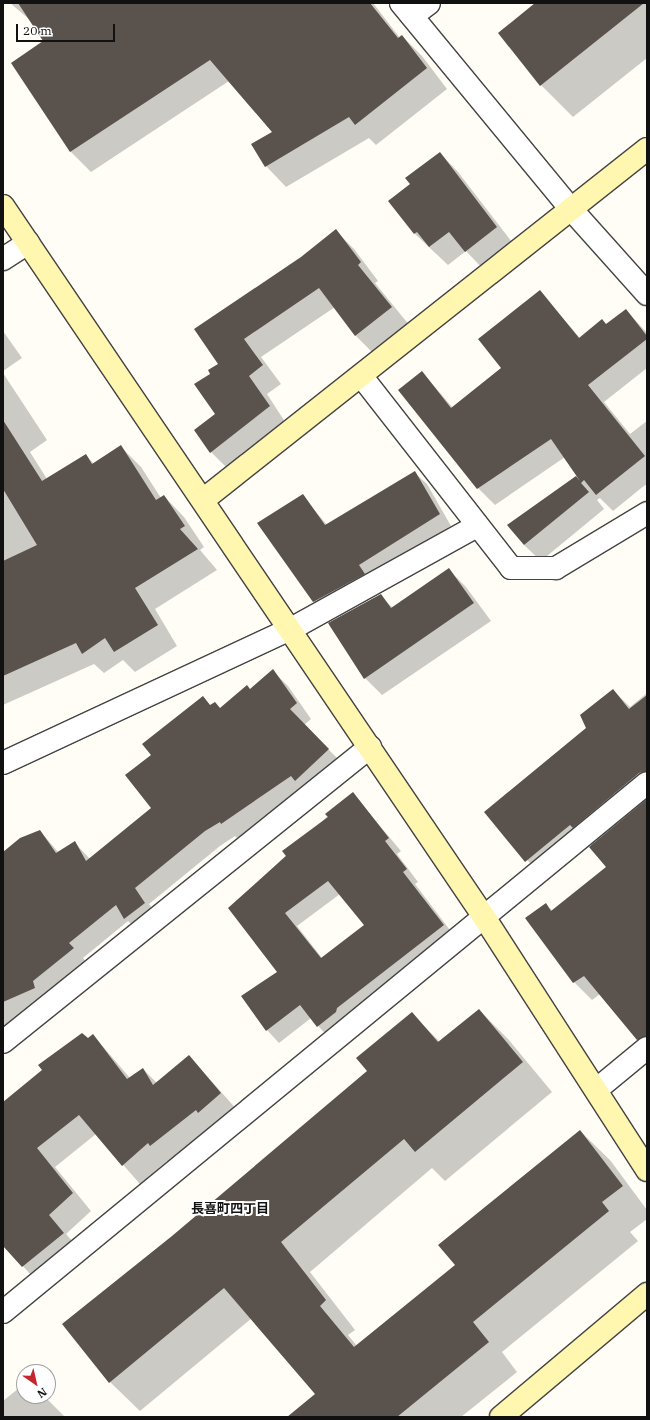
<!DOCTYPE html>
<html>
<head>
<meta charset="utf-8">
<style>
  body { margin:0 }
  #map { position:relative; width:650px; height:1420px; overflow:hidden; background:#fffdf5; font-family:"IBM Plex Serif","Noto Sans JP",serif }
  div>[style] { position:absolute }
  .shadow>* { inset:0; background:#0003 }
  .building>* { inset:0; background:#5a524d }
  .roads { filter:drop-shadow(1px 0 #444) drop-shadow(-1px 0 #444) drop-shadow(0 1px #444) drop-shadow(0 -1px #444) }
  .street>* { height:22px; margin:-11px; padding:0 11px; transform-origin:11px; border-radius:11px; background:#fff }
  .secondary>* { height:22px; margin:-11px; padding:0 11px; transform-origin:11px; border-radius:11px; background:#fff6b0 }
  span { translate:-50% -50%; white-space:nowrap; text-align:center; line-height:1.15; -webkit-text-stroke:4px #fff; paint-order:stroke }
  .neighbourhood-label { font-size:13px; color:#111; font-weight:700 }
  .frame { position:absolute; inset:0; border:4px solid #111; pointer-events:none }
  .north { position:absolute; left:16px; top:1364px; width:40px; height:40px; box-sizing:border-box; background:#fff; border:1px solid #a0a0a0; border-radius:50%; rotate:146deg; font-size:11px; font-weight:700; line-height:16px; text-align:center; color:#111 }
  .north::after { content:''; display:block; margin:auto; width:14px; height:18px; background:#c4262e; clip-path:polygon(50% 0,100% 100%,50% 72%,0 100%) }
  .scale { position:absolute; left:16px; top:24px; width:99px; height:18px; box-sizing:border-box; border:2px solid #111; border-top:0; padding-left:5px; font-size:12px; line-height:14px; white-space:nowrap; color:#111; -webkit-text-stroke:3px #fff; paint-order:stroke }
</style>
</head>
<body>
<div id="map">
  <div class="shadow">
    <div style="clip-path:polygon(10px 3px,373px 3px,400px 38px,402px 36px,422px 56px,447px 89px,376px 145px,369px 138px,286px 187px,266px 166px,273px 133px,229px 81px,91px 172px,71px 152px,45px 42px,30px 20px)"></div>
    <div style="clip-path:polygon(536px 3px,647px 3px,647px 58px,573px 117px,541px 85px)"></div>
    <div style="clip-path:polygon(440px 153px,458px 172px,515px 246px,484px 270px,466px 251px,448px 265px,415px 234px,412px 184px)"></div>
    <div style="clip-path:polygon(336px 231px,354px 249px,378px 281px,375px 283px,410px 326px,374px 354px,356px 336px,335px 307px,261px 357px,281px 384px,267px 394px,287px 425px,229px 470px,211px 452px,217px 414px,211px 374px,301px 258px)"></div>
    <div style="clip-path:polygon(540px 292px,580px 338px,606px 325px,626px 310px,647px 333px,647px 368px,604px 402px,630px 434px,647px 421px,647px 486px,645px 485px,613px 511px,600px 498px,597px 500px,604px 509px,541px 561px,524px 545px,581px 481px,565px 457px,495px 505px,478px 488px,422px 372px,453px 408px,502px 368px)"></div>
    <div style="clip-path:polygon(3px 331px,22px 358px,3px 371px)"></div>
    <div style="clip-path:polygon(3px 373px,47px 440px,30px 452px,47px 479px,86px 455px,94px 464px,121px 447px,141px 467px,161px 498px,164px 496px,184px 517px,204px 547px,200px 550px,217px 570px,155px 609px,177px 646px,135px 672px,123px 660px,104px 673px,94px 664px,3px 705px)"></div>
    <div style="clip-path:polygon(415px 473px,427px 484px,451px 526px,370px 577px,326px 614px,314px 602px,258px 524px,302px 495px,327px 525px)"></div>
    <div style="clip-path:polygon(449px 570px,466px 587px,491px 621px,382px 695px,365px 678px,329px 625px,380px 595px,393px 608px)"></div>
    <div style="clip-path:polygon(273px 671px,288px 686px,311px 719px,304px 725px,343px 764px,237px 838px,235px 836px,220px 846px,149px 904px,159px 918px,140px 933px,128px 921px,83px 958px,88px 964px,3px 1031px,3px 853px,40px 831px,59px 853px,75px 843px,90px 859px,152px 808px,153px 755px,211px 706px,220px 709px,250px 690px)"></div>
    <div style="clip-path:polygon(613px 690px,630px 707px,647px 693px,647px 1049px,600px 994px,592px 1000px,574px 982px,545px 904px,553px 911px,608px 867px,589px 842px,544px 879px,485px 812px,587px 728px)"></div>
    <div style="clip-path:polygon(evenodd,352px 793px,401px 851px,397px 854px,418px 882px,415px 884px,456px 938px,330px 1039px,311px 1018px,279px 1043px,267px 1030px,243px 996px,279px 972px,230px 908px,352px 793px,340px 894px,365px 926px,322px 958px,297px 926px,340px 894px)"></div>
    <div style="clip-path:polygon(479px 1010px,508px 1039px,552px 1092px,445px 1181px,432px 1168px,310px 1272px,355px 1330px,348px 1335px,357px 1346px,456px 1265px,580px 1131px,610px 1160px,647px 1210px,647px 1219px,630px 1232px,638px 1241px,502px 1352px,517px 1372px,461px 1417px,288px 1417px,317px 1394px,252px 1318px,140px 1411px,110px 1382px,172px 1237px,368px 1071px,412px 1014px,440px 1042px)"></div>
    <div style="clip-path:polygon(93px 1035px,130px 1078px,143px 1069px,157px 1083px,189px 1056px,239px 1112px,169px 1163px,167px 1161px,140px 1184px,96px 1134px,55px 1167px,91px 1211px,66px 1234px,81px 1251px,40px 1285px,3px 1244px,3px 1103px)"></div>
    <div style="clip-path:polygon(24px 1384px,24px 1396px,44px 1396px,65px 1417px,3px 1417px,3px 1401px)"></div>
  </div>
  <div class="building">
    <div style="clip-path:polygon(18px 3px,370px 3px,398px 38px,402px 35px,427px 68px,355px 125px,349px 117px,265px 167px,251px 144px,272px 132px,210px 60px,70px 152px,11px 63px,43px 41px)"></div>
    <div style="clip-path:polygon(535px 3px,644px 3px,540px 86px,498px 33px)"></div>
    <div style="clip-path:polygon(440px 152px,497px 227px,465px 252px,449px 232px,429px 247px,417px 232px,414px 234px,388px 201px,410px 184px,405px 178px)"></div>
    <div style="clip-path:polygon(336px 229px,361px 262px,358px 265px,392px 307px,355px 336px,319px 288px,244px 339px,263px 365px,249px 376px,270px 406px,210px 453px,194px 430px,215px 414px,194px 384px,210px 374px,208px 370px,218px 364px,194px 329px,301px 257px)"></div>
    <div style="clip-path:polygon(540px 290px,579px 338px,602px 319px,606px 324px,626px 309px,647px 336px,647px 339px,588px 385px,645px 456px,596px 495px,584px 480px,581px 483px,589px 492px,524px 545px,507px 525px,576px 476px,580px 481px,551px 439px,477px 489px,398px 390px,422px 371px,451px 408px,501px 368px,478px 339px)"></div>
    <div style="clip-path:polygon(3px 420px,42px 481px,86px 454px,92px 464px,121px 445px,156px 500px,164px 495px,185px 526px,180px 529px,198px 549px,135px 588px,158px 625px,114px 652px,105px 638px,82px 654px,76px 643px,3px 676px,3px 561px,37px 545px,3px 489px)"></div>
    <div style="clip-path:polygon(415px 471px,440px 514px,359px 565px,365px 574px,313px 602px,257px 523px,303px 494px,325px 525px)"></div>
    <div style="clip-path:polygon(449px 568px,474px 603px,364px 679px,328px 623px,381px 594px,391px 608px)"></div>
    <div style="clip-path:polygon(273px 669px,297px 703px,290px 709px,329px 749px,295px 781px,291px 776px,221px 824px,220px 822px,205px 831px,135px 888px,145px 903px,124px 919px,116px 905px,69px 943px,74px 948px,33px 981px,35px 988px,3px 1002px,3px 852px,20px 838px,40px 830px,56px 853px,75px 841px,86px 861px,151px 808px,125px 775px,151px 755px,142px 744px,203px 696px,210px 705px,215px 702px,220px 708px,247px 685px,250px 689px)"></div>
    <div style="clip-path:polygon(613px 689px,629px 709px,647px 695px,647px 771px,639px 773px,573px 828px,570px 825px,525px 862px,484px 812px,586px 728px,580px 715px)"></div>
    <div style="clip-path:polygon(evenodd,353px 792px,389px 838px,385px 841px,407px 869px,403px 872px,444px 925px,337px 1008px,336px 1012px,317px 1027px,300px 1005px,266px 1031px,241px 996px,277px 972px,228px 908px,286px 856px,282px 851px,328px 817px,325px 814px,353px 792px,328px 881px,364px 925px,321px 958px,285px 913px,328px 881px)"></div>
    <div style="clip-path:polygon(647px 799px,647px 1036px,637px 1040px,584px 976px,573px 983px,525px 918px,546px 903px,551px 911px,606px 867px,589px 847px)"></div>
    <div style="clip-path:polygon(479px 1009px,523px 1062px,415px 1152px,404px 1139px,281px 1242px,326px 1300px,320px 1306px,354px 1347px,455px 1265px,438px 1245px,580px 1130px,623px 1186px,602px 1202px,609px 1211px,473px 1322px,489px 1342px,397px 1417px,287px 1417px,315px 1394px,224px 1288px,109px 1383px,62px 1324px,172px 1236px,367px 1071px,356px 1058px,412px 1012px,438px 1042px)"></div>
    <div style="clip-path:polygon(82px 1033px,88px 1038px,93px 1034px,127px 1079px,143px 1068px,153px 1085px,189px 1055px,221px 1093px,198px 1113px,196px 1110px,150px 1146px,148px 1143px,122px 1166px,79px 1115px,37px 1148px,73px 1193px,49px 1215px,64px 1233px,22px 1267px,3px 1246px,3px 1102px,42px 1070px,38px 1065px)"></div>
  </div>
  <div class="roads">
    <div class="street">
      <div style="left:401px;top:3px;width:267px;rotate:50.5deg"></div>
      <div style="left:571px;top:209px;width:114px;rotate:48.2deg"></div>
      <div style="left:412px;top:16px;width:21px;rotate:-37deg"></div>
      <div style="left:3px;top:259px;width:30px;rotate:-33deg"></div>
      <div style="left:362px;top:377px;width:242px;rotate:52deg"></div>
      <div style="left:511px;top:568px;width:45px"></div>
      <div style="left:556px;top:568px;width:106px;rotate:-31.1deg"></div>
      <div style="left:3px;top:763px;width:318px;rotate:-25deg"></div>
      <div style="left:291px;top:629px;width:213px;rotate:-29deg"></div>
      <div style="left:3px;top:1042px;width:471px;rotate:-38.8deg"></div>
      <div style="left:596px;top:1090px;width:66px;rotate:-39.5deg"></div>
      <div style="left:3px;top:1312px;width:833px;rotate:-39.4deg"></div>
    </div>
    <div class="secondary">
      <div style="left:3px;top:206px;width:858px;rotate:55.92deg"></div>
      <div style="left:484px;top:917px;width:301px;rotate:57.2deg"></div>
      <div style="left:203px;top:500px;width:566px;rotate:-38.33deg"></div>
      <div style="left:501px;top:1417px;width:191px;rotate:-40.1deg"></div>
    </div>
  </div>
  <div class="neighbourhood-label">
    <span style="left:230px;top:1209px">長喜町四丁目</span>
  </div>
  <div class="frame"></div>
  <div class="north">N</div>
  <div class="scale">20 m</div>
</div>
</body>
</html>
